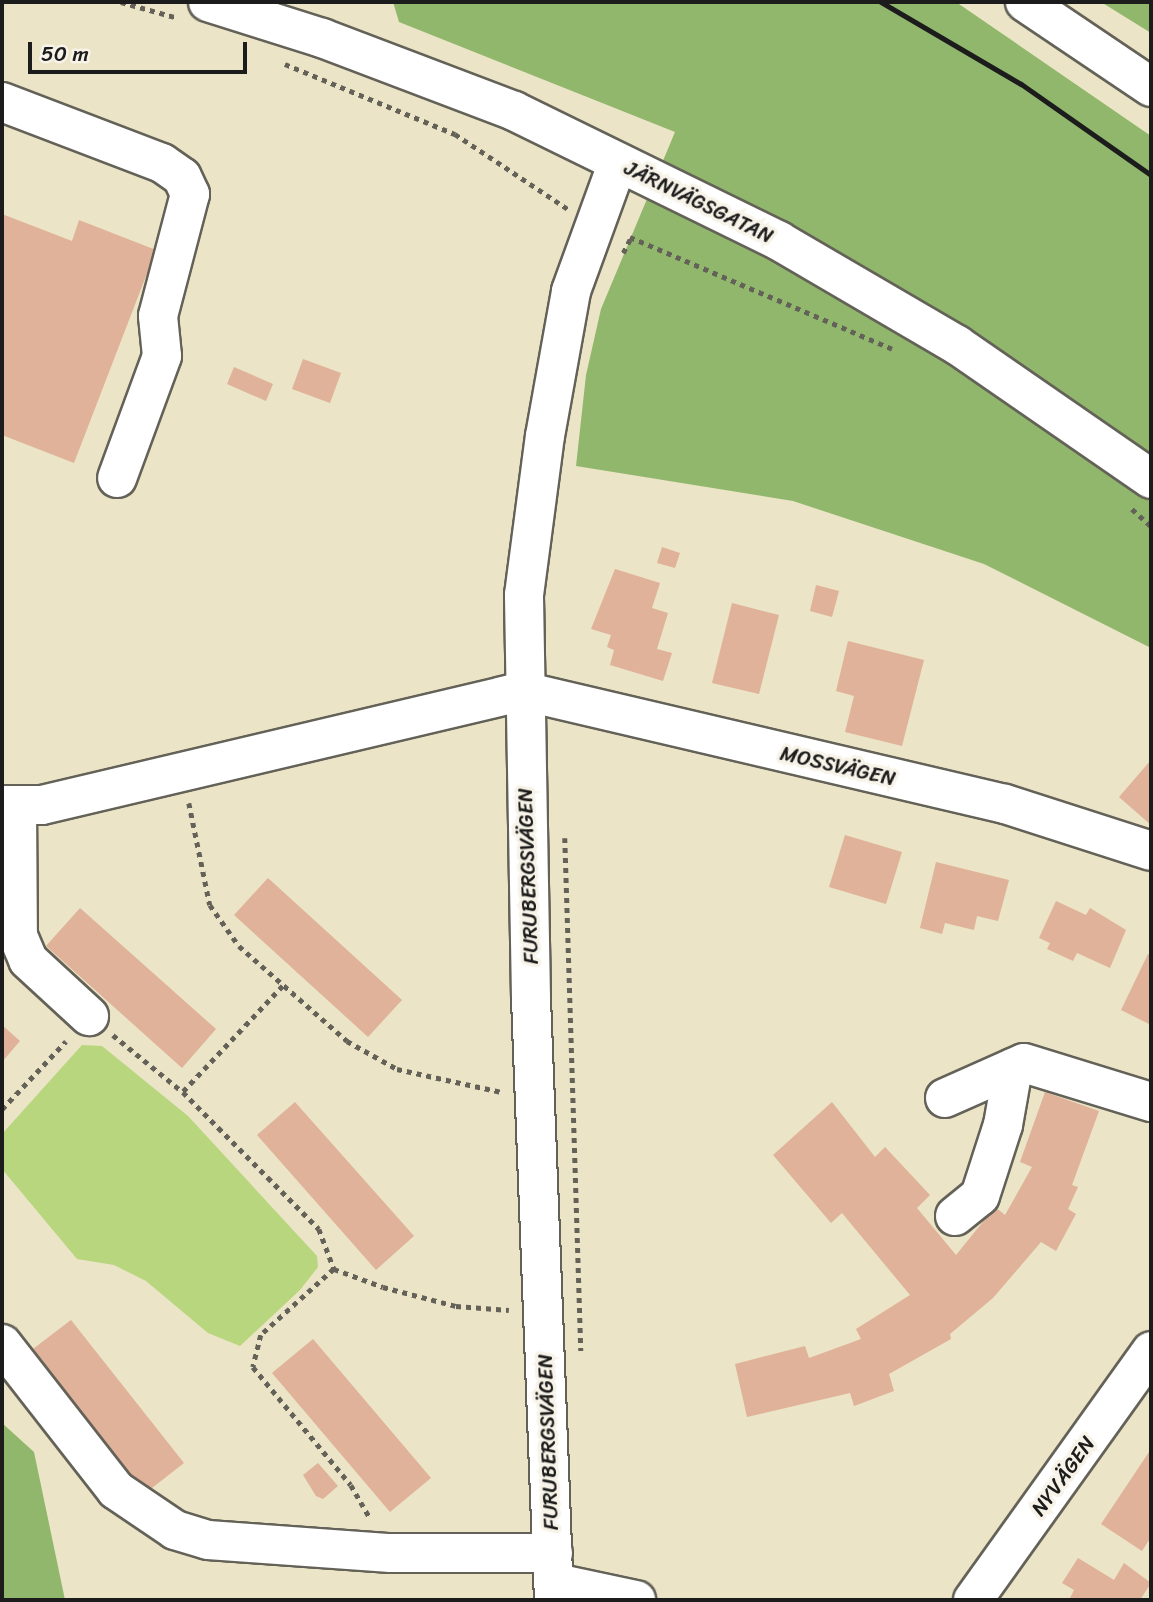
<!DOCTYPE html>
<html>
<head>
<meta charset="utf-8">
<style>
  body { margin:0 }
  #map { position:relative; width:1153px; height:1602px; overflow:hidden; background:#ebe4c6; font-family:Sriracha,sans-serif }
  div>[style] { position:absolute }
  .green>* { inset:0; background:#b7d67d }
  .forest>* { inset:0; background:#91b76c }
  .building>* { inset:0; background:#dfb299 }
  .path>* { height:4.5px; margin-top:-2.25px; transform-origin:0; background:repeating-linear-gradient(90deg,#646258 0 5px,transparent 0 10px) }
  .roads { filter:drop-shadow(2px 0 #646258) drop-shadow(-2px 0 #646258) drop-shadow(0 2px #646258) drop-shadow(0 -2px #646258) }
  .minor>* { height:38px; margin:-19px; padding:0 19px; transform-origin:19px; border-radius:19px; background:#fff }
  .major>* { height:38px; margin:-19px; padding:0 19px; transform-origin:19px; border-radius:19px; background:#fff }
  .rail>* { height:5px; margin:-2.5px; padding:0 2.5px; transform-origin:2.5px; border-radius:2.5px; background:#1c1c1c }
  span { translate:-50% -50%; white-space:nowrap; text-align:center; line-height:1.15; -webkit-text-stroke:7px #f7f3e8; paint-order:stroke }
  .street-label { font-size:21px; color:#1c1c1c }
  .frame { position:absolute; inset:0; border:4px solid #1c1c1c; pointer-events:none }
  .scale { position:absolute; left:28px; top:42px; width:219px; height:32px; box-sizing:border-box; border:4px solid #1c1c1c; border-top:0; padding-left:9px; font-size:21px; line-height:24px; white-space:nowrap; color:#1c1c1c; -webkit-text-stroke:5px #f7f3e8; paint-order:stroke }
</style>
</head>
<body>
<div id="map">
  <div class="green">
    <div style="clip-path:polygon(82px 1045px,102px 1046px,188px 1116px,317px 1256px,318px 1267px,300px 1290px,240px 1346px,208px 1333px,146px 1281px,114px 1265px,77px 1259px,2px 1169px,2px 1134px)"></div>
  </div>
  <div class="forest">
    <div style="clip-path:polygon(393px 2px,956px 2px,1151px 136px,1151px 648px,984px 564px,793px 501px,576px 466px,586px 375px,601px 309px,675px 132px,399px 22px)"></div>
    <div style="clip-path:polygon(1101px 2px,1151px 2px,1151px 33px)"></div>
    <div style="clip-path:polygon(2px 1423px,34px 1452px,65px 1600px,2px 1600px)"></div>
  </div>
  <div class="building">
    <div style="clip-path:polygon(2px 214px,72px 241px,79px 220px,156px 250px,74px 463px,2px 435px)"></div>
    <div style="clip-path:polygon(303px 359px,341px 373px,330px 403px,292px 389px)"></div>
    <div style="clip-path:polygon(234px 367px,273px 384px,266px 401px,227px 384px)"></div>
    <div style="clip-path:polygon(662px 547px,680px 553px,675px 568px,657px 563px)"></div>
    <div style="clip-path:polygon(615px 569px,660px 583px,652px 608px,668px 613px,657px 649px,672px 653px,663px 681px,610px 665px,614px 650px,607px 647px,611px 635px,591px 629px)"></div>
    <div style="clip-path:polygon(816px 585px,839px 591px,832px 617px,810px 611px)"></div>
    <div style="clip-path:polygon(732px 603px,779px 615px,759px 694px,712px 683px)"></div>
    <div style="clip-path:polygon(848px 641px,924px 660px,902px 746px,845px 732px,854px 696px,836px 691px)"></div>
    <div style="clip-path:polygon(1151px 760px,1151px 825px,1119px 797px)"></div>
    <div style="clip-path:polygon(845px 835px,902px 852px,886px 904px,829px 887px)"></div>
    <div style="clip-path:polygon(936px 862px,1009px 880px,998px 921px,977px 916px,974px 930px,945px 923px,942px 934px,920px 928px)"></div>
    <div style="clip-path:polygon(268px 878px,402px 1000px,368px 1037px,234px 915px)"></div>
    <div style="clip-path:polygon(1056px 901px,1086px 915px,1090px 908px,1126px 930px,1110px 968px,1077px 953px,1073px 961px,1047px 949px,1050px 943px,1039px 938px)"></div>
    <div style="clip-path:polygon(80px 908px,216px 1029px,182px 1068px,46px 946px)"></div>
    <div style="clip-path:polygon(1148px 954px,1151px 956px,1151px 1025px,1121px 1010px)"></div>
    <div style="clip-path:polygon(2px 1025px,20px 1041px,2px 1062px)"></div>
    <div style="clip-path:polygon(1045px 1092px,1099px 1111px,1072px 1185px,1078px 1187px,1068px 1209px,1076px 1214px,1056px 1251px,1041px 1242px,993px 1298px,950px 1334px,951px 1339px,889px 1374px,894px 1391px,854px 1406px,850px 1393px,747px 1417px,735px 1364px,805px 1346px,809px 1358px,861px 1339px,856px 1329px,910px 1295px,842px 1213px,831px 1223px,773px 1155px,832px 1102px,875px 1157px,885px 1147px,930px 1195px,917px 1208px,956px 1255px,995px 1207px,1005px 1215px,1032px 1167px,1020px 1162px)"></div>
    <div style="clip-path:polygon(295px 1102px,414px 1236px,376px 1270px,257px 1135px)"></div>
    <div style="clip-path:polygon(71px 1320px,184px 1463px,143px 1495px,29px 1352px)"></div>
    <div style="clip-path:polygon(313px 1339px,431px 1478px,390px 1512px,272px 1373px)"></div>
    <div style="clip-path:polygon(1151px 1449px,1151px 1537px,1142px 1551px,1101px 1524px)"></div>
    <div style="clip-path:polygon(318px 1463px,338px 1486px,323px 1499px,316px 1496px,303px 1475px)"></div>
    <div style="clip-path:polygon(1078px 1558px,1114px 1580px,1124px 1563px,1151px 1583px,1140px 1600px,1074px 1600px,1070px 1598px,1074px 1590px,1062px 1583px)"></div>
  </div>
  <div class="path">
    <div style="left:121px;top:2px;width:59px;rotate:15.7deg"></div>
    <div style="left:285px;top:64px;width:184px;rotate:22.4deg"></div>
    <div style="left:455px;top:134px;width:136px;rotate:33.6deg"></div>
    <div style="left:630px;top:237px;width:285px;rotate:23.1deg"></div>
    <div style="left:623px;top:253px;width:18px;rotate:-63deg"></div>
    <div style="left:1132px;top:509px;width:25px;rotate:42deg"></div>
    <div style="left:189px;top:803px;width:104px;rotate:78.4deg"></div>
    <div style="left:210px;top:905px;width:50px;rotate:54.7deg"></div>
    <div style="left:239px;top:946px;width:144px;rotate:41.3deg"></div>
    <div style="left:347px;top:1041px;width:57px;rotate:29.2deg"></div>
    <div style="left:397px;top:1069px;width:107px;rotate:12.4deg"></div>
    <div style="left:565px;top:838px;width:513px;rotate:88.21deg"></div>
    <div style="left:283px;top:986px;width:146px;rotate:133.3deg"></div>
    <div style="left:183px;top:1092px;width:193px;rotate:45.2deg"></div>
    <div style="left:319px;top:1229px;width:43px;rotate:69.4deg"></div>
    <div style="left:334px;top:1269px;width:98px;rotate:137.9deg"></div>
    <div style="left:261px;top:1335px;width:33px;rotate:104deg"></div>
    <div style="left:253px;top:1367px;width:153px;rotate:50.3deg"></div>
    <div style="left:351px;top:1485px;width:39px;rotate:60deg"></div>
    <div style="left:113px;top:1035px;width:90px;rotate:39.2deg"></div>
    <div style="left:2px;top:1109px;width:93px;rotate:-46.7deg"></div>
    <div style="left:334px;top:1269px;width:52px;rotate:20.2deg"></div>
    <div style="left:383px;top:1287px;width:75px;rotate:14.6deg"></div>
    <div style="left:456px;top:1306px;width:53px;rotate:4.3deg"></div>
  </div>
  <div class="roads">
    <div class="minor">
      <div style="left:208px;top:2px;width:120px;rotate:17.5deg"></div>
      <div style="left:322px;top:38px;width:205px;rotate:20.8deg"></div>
      <div style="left:514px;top:111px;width:295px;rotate:26.1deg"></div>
      <div style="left:779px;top:241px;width:206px;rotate:30.3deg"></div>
      <div style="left:957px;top:345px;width:236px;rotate:34.6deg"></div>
      <div style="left:2px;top:102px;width:171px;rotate:20.9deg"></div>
      <div style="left:162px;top:163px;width:24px;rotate:35deg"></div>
      <div style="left:182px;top:177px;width:19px;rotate:65deg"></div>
      <div style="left:190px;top:194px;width:126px;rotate:104.7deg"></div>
      <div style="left:158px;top:316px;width:40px;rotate:84.3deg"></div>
      <div style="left:162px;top:356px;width:130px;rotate:110.2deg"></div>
      <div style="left:2px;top:805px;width:40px"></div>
      <div style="left:42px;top:805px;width:494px;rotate:-13.3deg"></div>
      <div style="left:523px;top:691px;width:495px;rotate:13.2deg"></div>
      <div style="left:1005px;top:804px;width:153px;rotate:17.8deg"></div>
      <div style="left:17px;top:805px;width:131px;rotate:89.6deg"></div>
      <div style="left:18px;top:936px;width:26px;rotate:67deg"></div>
      <div style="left:28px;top:960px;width:83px;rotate:42.6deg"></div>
      <div style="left:945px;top:1098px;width:86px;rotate:-23.9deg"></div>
      <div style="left:1024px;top:1063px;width:133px;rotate:17.1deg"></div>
      <div style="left:955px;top:1216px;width:32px;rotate:-39deg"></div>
      <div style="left:980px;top:1196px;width:75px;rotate:-72.1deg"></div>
      <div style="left:1003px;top:1125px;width:58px;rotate:-80deg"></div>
      <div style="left:2px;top:1344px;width:185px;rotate:52deg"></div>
      <div style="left:116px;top:1490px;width:71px;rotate:34.1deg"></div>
      <div style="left:175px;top:1530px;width:34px;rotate:17deg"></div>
      <div style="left:208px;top:1540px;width:183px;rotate:4.1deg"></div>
      <div style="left:391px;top:1553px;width:162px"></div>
      <div style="left:556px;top:1583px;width:82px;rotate:12deg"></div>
      <div style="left:554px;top:1600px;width:602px;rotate:-92.19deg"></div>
      <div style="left:531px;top:998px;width:403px;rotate:-91deg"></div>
      <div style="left:524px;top:595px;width:160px;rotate:-82.5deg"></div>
      <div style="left:545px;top:436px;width:147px;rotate:-79.8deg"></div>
      <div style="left:571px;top:291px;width:137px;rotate:-70deg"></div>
      <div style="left:973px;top:1600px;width:306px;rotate:-54.4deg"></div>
    </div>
    <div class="major">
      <div style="left:1025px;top:2px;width:152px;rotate:34deg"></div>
    </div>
  </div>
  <div class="rail">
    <div style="left:881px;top:2px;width:162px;rotate:30.4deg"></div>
    <div style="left:1021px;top:84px;width:159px;rotate:35deg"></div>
  </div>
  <div class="street-label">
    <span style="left:699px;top:202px;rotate:26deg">JÄRNVÄGSGATAN</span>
    <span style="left:838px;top:766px;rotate:13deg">MOSSVÄGEN</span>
    <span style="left:528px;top:876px;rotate:-92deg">FURUBERGSVÄGEN</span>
    <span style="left:548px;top:1442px;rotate:-92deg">FURUBERGSVÄGEN</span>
    <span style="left:1063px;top:1476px;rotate:-54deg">NYVÄGEN</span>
  </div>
  <div class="frame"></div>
  <div class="scale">50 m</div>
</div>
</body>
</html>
